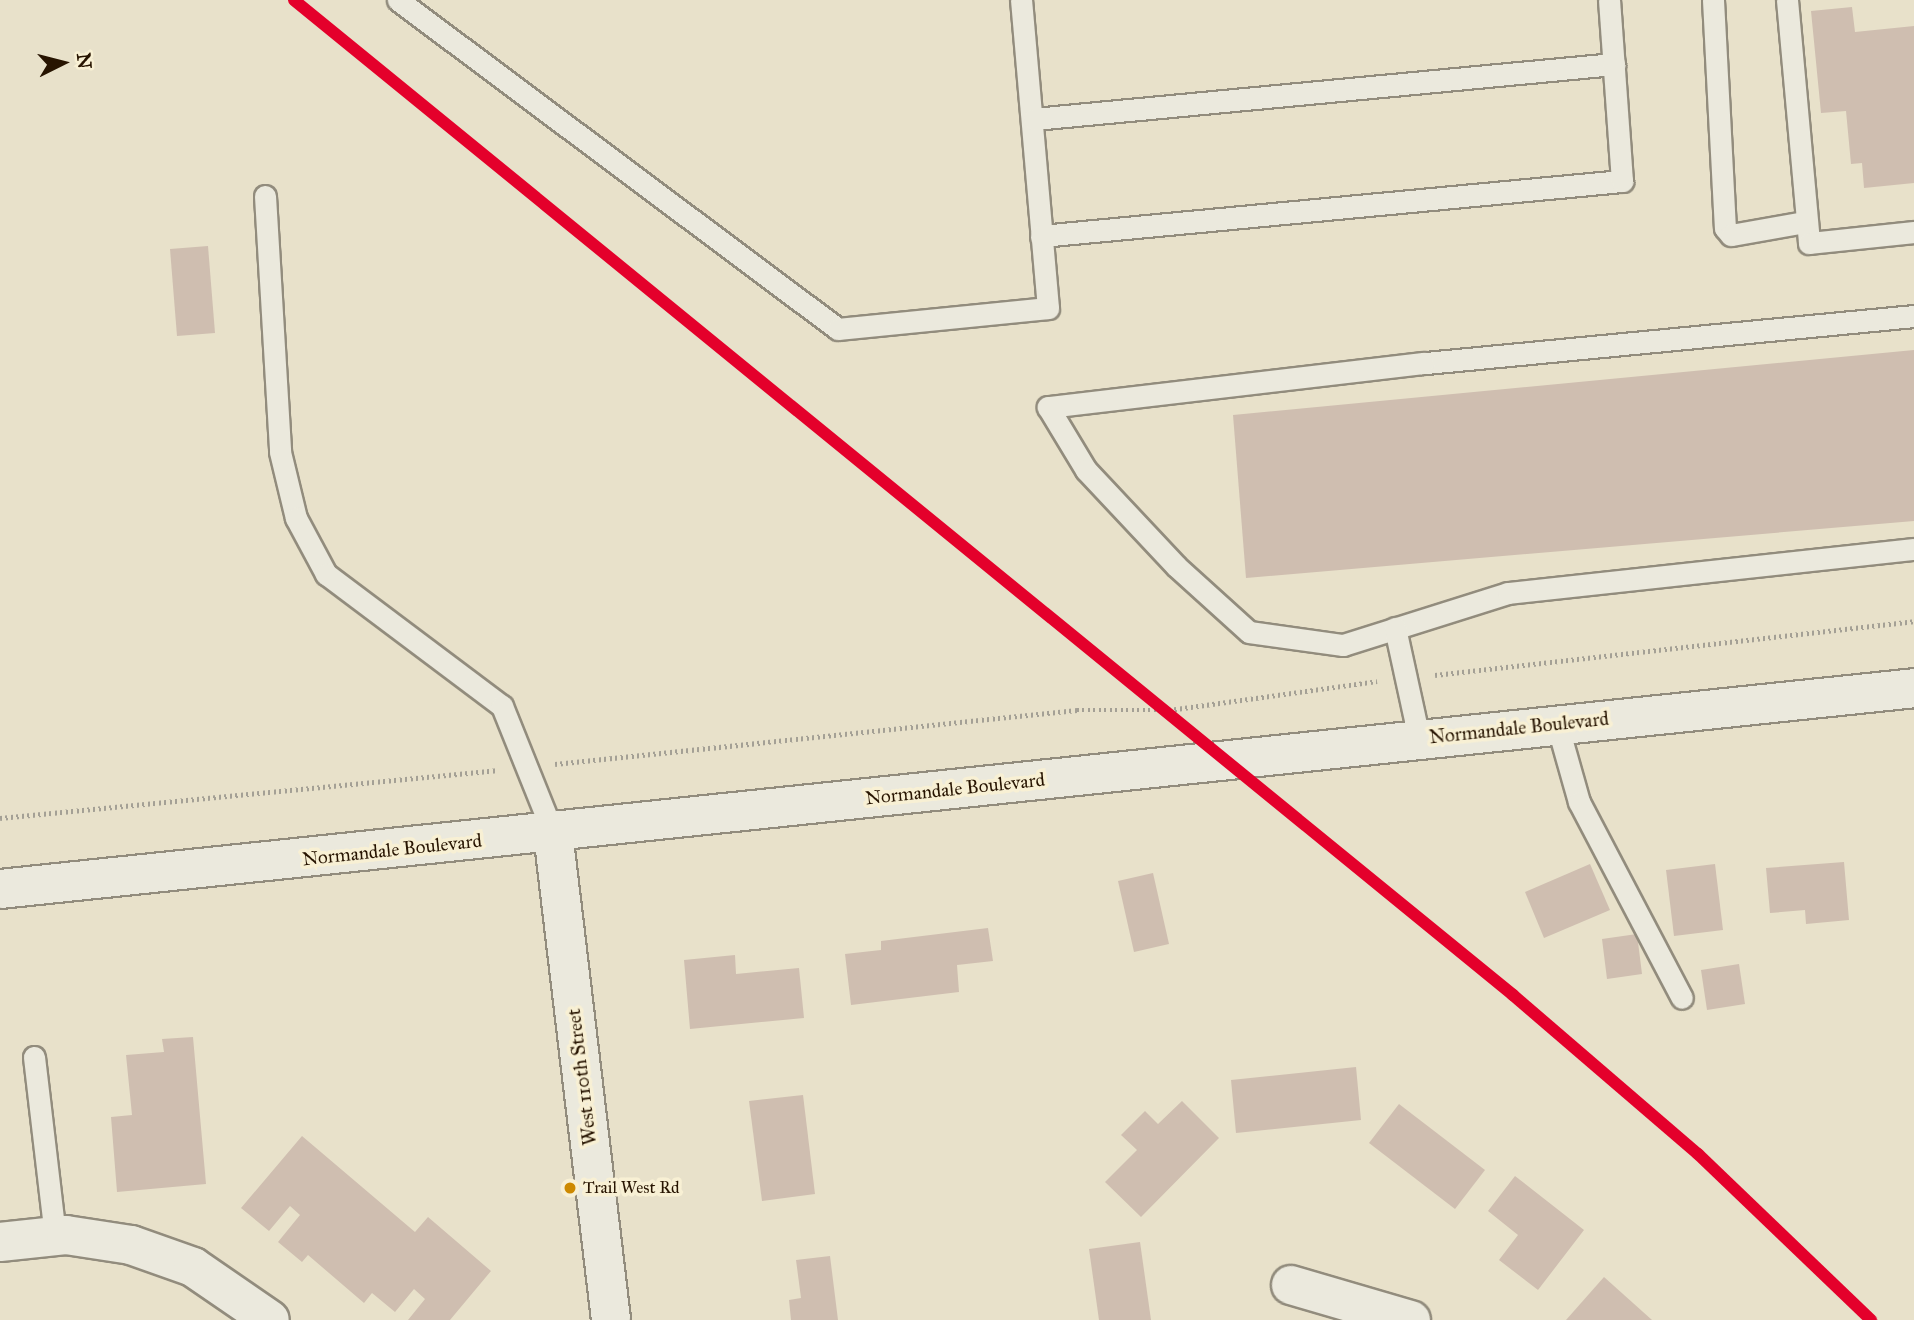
<!DOCTYPE html>
<html>
<head>
<meta charset="utf-8">
<style>
  body { margin:0 }
  #map { position:relative; width:1914px; height:1320px; overflow:hidden; background:#e8e1ca; font-family:"IM FELL Great Primer",serif }
  div>[style] { position:absolute }
  .building>* { inset:0; background:#cfbeb0 }
  .path>* { height:4.5px; margin-top:-2.25px; transform-origin:0; background:repeating-linear-gradient(90deg,#a4a095 0 2px,transparent 0 5.5px) }
  .roads { filter:drop-shadow(2px 0 #928c7d) drop-shadow(-2px 0 #928c7d) drop-shadow(0 2px #928c7d) drop-shadow(0 -2px #928c7d) }
  .service>* { height:21px; margin:-10.5px; padding:0 10.5px; transform-origin:10.5px; border-radius:10.5px; background:#ebe9dd }
  .minor>* { height:38px; margin:-19px; padding:0 19px; transform-origin:19px; border-radius:19px; background:#ebe9dd }
  .tertiary>* { height:38px; margin:-19px; padding:0 19px; transform-origin:19px; border-radius:19px; background:#ebe9dd }
  .rail-1>* { height:12px; margin:-6px; padding:0 6px; transform-origin:6px; border-radius:6px; background:#e4002b }
  .dots>* { width:19px; height:19px; translate:-50% -50%; box-sizing:border-box; border:4px solid #f8f0d4; border-radius:50% }
  span { translate:-50% -50%; white-space:nowrap; text-align:center; line-height:1.15; -webkit-text-stroke:7px #f8f0d4; paint-order:stroke }
  .bus-label { font-size:17px; color:#271401 }
  .left { translate:0 -50%; text-align:left }
  .street-label { font-size:19px; color:#271401 }
  .north { position:absolute; left:28px; top:28px; width:70px; height:70px; -webkit-text-stroke:5px #f8f0d4; paint-order:stroke; rotate:84deg; font-size:19px; font-weight:700; line-height:28px; text-align:center; color:#271401 }
  .north::after { content:''; display:block; margin:auto; width:24px; height:32px; background:#271401; clip-path:polygon(50% 0,100% 100%,50% 72%,0 100%) }
</style>
</head>
<body>
<div id="map">
  <div class="building">
    <div style="clip-path:polygon(1852px 7px,1855px 32px,1914px 26px,1914px 183px,1864px 188px,1862px 163px,1851px 164px,1846px 111px,1821px 113px,1811px 11px)"></div>
    <div style="clip-path:polygon(208px 246px,215px 333px,177px 336px,170px 249px)"></div>
    <div style="clip-path:polygon(1914px 350px,1914px 521px,1246px 578px,1233px 415px)"></div>
    <div style="clip-path:polygon(1844px 862px,1849px 920px,1806px 924px,1805px 910px,1770px 913px,1766px 868px)"></div>
    <div style="clip-path:polygon(1590px 864px,1610px 910px,1544px 938px,1525px 892px)"></div>
    <div style="clip-path:polygon(1715px 864px,1723px 930px,1674px 936px,1666px 870px)"></div>
    <div style="clip-path:polygon(1153px 873px,1169px 944px,1134px 952px,1118px 881px)"></div>
    <div style="clip-path:polygon(988px 928px,993px 961px,957px 965px,959px 992px,851px 1005px,845px 954px,881px 950px,881px 941px)"></div>
    <div style="clip-path:polygon(1637px 934px,1642px 974px,1607px 979px,1602px 939px)"></div>
    <div style="clip-path:polygon(735px 955px,736px 974px,799px 968px,804px 1018px,690px 1029px,684px 960px)"></div>
    <div style="clip-path:polygon(1739px 964px,1745px 1004px,1707px 1010px,1701px 970px)"></div>
    <div style="clip-path:polygon(193px 1037px,206px 1184px,117px 1192px,111px 1117px,132px 1115px,126px 1055px,164px 1052px,162px 1039px)"></div>
    <div style="clip-path:polygon(1356px 1067px,1361px 1120px,1236px 1133px,1231px 1080px)"></div>
    <div style="clip-path:polygon(803px 1095px,815px 1194px,762px 1201px,749px 1101px)"></div>
    <div style="clip-path:polygon(1182px 1101px,1219px 1138px,1141px 1217px,1105px 1182px,1137px 1150px,1121px 1135px,1145px 1111px,1158px 1124px)"></div>
    <div style="clip-path:polygon(1399px 1104px,1485px 1170px,1455px 1209px,1369px 1143px)"></div>
    <div style="clip-path:polygon(302px 1136px,415px 1232px,428px 1217px,491px 1271px,450px 1320px,408px 1320px,425px 1299px,414px 1289px,395px 1312px,372px 1293px,364px 1303px,308px 1255px,302px 1262px,278px 1242px,300px 1215px,290px 1206px,269px 1231px,241px 1208px)"></div>
    <div style="clip-path:polygon(1515px 1176px,1584px 1230px,1538px 1290px,1499px 1260px,1518px 1235px,1488px 1211px)"></div>
    <div style="clip-path:polygon(1140px 1242px,1151px 1320px,1099px 1320px,1089px 1249px)"></div>
    <div style="clip-path:polygon(830px 1256px,838px 1320px,791px 1320px,789px 1300px,801px 1298px,796px 1260px)"></div>
    <div style="clip-path:polygon(1604px 1277px,1652px 1320px,1566px 1320px)"></div>
  </div>
  <div class="path">
    <div style="left:1435px;top:675px;width:482px;rotate:-6.4deg"></div>
    <div style="left:555px;top:764px;width:525px;rotate:-5.91deg"></div>
    <div style="left:1077px;top:710px;width:92px"></div>
    <div style="left:1169px;top:710px;width:210px;rotate:-7.9deg"></div>
    <div style="left:0;top:818px;width:499px;rotate:-5.5deg"></div>
  </div>
  <div class="roads">
    <div class="service">
      <div style="left:398px;top:0;width:549px;rotate:36.79deg"></div>
      <div style="left:838px;top:329px;width:211px;rotate:-5.7deg"></div>
      <div style="left:1048px;top:308px;width:309px;rotate:-95deg"></div>
      <div style="left:1713px;top:0;width:228px;rotate:87deg"></div>
      <div style="left:1725px;top:228px;width:9px;rotate:49deg"></div>
      <div style="left:1731px;top:235px;width:75px;rotate:-10deg"></div>
      <div style="left:1787px;top:0;width:244px;rotate:84.8deg"></div>
      <div style="left:1809px;top:243px;width:106px;rotate:-6deg"></div>
      <div style="left:1034px;top:119px;width:583px;rotate:-5.42deg"></div>
      <div style="left:265px;top:196px;width:256px;rotate:86.6deg"></div>
      <div style="left:280px;top:452px;width:68px;rotate:76.4deg"></div>
      <div style="left:296px;top:518px;width:64px;rotate:61.8deg"></div>
      <div style="left:326px;top:574px;width:220px;rotate:36.9deg"></div>
      <div style="left:502px;top:706px;width:137px;rotate:68.1deg"></div>
      <div style="left:1041px;top:236px;width:584px;rotate:-5.41deg"></div>
      <div style="left:1622px;top:181px;width:181px;rotate:-94.1deg"></div>
      <div style="left:1914px;top:316px;width:493px;rotate:174.5deg"></div>
      <div style="left:1423px;top:363px;width:378px;rotate:173.3deg"></div>
      <div style="left:1048px;top:407px;width:74px;rotate:58.9deg"></div>
      <div style="left:1086px;top:470px;width:132px;rotate:46.8deg"></div>
      <div style="left:1176px;top:566px;width:98px;rotate:42.1deg"></div>
      <div style="left:1249px;top:632px;width:95px;rotate:7.9deg"></div>
      <div style="left:1343px;top:645px;width:173px;rotate:-17.5deg"></div>
      <div style="left:1508px;top:593px;width:408px;rotate:-6.2deg"></div>
      <div style="left:1395px;top:628px;width:113px;rotate:77.7deg"></div>
      <div style="left:1557px;top:724px;width:81px;rotate:74.2deg"></div>
      <div style="left:1579px;top:802px;width:221px;rotate:62.3deg"></div>
      <div style="left:34px;top:1057px;width:180px;rotate:83.3deg"></div>
    </div>
    <div class="minor">
      <div style="left:0;top:1242px;width:66px;rotate:-6.1deg"></div>
      <div style="left:66px;top:1235px;width:66px;rotate:8.7deg"></div>
      <div style="left:131px;top:1245px;width:66px;rotate:19.5deg"></div>
      <div style="left:193px;top:1267px;width:93px;rotate:34.5deg"></div>
      <div style="left:1291px;top:1285px;width:125px;rotate:16.3deg"></div>
    </div>
    <div class="tertiary">
      <div style="left:553px;top:833px;width:490px;rotate:83.2deg"></div>
      <div style="left:0;top:889px;width:1925px;rotate:-5.99deg"></div>
    </div>
  </div>
  <div class="rail-1">
    <div style="left:294px;top:0;width:1574px;rotate:39.22deg"></div>
    <div style="left:1513px;top:995px;width:244px;rotate:40.7deg"></div>
    <div style="left:1698px;top:1154px;width:240px;rotate:43.8deg"></div>
  </div>
  <div class="dots">
    <div style="left:570px;top:1188px;background:#cd8900"></div>
  </div>
  <div class="bus-label">
    <span class="left" style="left:583px;top:1188px">Trail West Rd</span>
  </div>
  <div class="street-label">
    <span style="left:1519px;top:728px;rotate:-6deg">Normandale Boulevard</span>
    <span style="left:955px;top:789px;rotate:-6deg">Normandale Boulevard</span>
    <span style="left:392px;top:850px;rotate:-6deg">Normandale Boulevard</span>
    <span style="left:582px;top:1077px;rotate:-97deg">West 110th Street</span>
  </div>
  <div class="north">N</div>
</div>
</body>
</html>
